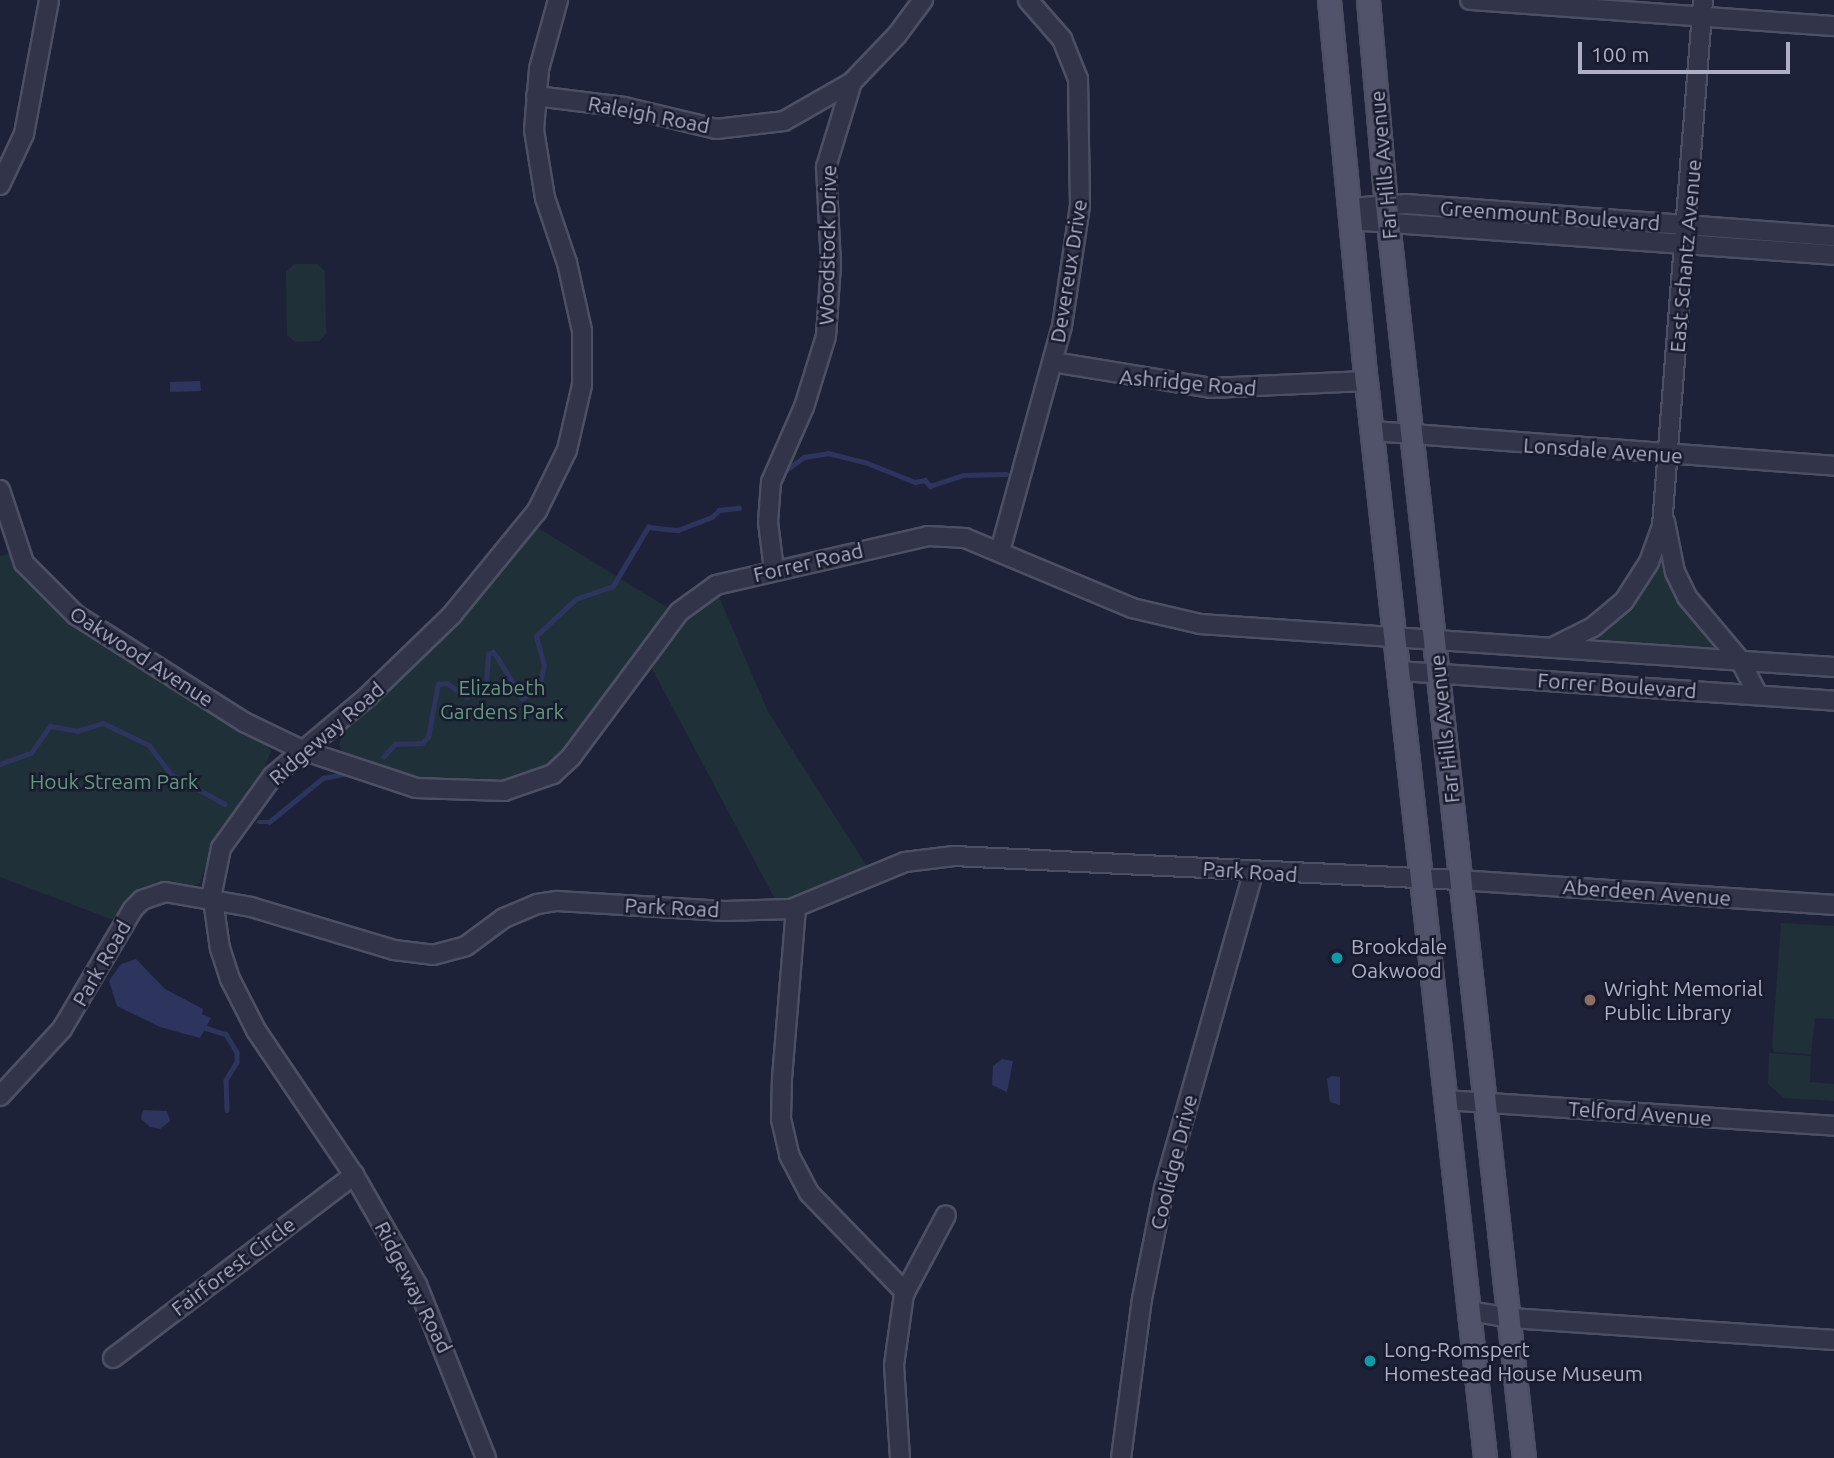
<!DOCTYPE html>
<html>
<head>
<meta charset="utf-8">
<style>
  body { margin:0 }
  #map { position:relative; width:1834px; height:1458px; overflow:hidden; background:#1e2238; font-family:Ubuntu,sans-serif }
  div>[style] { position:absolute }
  .green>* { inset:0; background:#203039 }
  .water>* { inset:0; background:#2d345d }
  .stream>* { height:4.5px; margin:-2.25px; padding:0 2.25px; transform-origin:2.25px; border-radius:2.25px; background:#2d345d }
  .roads { filter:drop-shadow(2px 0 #4d5064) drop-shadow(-2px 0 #4d5064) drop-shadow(0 2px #4d5064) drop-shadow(0 -2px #4d5064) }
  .minor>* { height:18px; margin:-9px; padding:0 9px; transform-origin:9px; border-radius:9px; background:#323549 }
  .major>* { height:21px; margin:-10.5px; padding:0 10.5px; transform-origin:10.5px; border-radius:10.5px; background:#505369 }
  .dots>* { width:19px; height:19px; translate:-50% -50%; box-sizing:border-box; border:4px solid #181b2d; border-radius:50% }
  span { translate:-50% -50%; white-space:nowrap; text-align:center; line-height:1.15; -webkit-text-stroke:5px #181b2d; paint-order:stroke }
  .street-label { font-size:21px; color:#acafc6 }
  .park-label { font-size:21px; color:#62987d }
  .poi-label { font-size:21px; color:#acafc6 }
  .left { translate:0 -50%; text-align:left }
  .scale { position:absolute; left:1578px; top:42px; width:212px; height:32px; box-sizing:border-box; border:4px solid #acafc6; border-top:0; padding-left:9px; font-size:21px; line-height:24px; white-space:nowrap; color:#acafc6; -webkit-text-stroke:5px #181b2d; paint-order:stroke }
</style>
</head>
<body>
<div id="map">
  <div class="green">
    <div style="clip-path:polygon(294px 264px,317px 264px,325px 271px,326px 334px,319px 341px,295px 342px,287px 335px,286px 272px)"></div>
    <div style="clip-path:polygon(538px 528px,673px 611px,555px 764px,494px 786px,410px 781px,357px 764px,343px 754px,339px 744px,344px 732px,451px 631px)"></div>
    <div style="clip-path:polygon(1659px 537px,1675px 572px,1740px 660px,1577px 648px,1608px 618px)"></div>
    <div style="clip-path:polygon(14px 552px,43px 596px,73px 621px,263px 740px,271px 751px,263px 770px,218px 832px,200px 883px,116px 921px,0 877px,0 556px)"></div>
    <div style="clip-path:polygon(717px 592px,768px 712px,868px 868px,809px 895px,776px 901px,649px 663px,673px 628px)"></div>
    <div style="clip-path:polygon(1781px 923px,1834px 926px,1834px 1019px,1815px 1018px,1811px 1054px,1775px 1052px,1772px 1047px)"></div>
    <div style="clip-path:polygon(1769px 1053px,1811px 1056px,1810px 1082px,1834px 1084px,1834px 1101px,1784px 1098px,1768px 1084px)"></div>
  </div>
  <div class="water">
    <div style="clip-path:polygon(200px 381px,201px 391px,170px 392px,170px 382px)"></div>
    <div style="clip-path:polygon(136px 959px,165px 989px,203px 1009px,202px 1014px,211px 1018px,200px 1038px,160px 1027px,117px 1006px,109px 981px,121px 964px)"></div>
    <div style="clip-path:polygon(1002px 1059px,1013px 1061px,1007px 1092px,992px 1085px,993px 1066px)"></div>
    <div style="clip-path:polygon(1332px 1076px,1340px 1077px,1340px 1105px,1330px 1102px,1327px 1079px)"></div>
    <div style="clip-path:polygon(143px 1110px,167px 1111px,170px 1121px,160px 1129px,150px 1127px,141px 1119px)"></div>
  </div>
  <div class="stream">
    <div style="left:786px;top:470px;width:22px;rotate:-36deg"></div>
    <div style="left:804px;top:457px;width:24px;rotate:-9deg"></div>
    <div style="left:828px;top:453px;width:38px;rotate:14deg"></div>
    <div style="left:865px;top:462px;width:54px;rotate:21.8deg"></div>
    <div style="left:915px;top:482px;width:10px;rotate:-11deg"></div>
    <div style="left:925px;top:480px;width:8px;rotate:50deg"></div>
    <div style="left:930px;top:486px;width:36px;rotate:-18deg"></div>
    <div style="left:964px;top:475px;width:42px;rotate:-1.4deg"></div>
    <div style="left:383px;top:757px;width:18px;rotate:-47deg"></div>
    <div style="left:395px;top:744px;width:27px;rotate:-2deg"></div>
    <div style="left:422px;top:743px;width:8px;rotate:-45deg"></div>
    <div style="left:428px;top:737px;width:54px;rotate:-79.3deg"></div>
    <div style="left:438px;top:684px;width:9px;rotate:-6deg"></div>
    <div style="left:447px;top:683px;width:24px;rotate:35deg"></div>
    <div style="left:467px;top:697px;width:12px;rotate:-24deg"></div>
    <div style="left:478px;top:692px;width:11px;rotate:-45deg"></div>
    <div style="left:486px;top:684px;width:30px;rotate:-86deg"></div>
    <div style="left:488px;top:654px;width:5px;rotate:-22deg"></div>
    <div style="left:493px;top:652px;width:8px;rotate:50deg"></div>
    <div style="left:498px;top:658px;width:47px;rotate:59deg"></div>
    <div style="left:522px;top:698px;width:17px;rotate:-24deg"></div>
    <div style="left:538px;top:691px;width:26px;rotate:-77deg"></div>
    <div style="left:544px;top:666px;width:31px;rotate:-105deg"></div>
    <div style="left:536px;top:636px;width:54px;rotate:-42.8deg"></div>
    <div style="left:576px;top:599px;width:39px;rotate:-19deg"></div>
    <div style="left:613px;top:586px;width:69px;rotate:-59.3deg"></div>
    <div style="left:648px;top:527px;width:30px;rotate:6deg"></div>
    <div style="left:678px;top:530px;width:36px;rotate:-21deg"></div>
    <div style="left:712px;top:517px;width:10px;rotate:-45deg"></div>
    <div style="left:719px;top:510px;width:20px;rotate:-6deg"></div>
    <div style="left:0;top:764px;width:33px;rotate:-20deg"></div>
    <div style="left:31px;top:753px;width:33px;rotate:-55deg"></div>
    <div style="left:50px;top:726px;width:27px;rotate:10deg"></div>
    <div style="left:77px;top:731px;width:27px;rotate:-17deg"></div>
    <div style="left:103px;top:723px;width:51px;rotate:25.6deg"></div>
    <div style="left:149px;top:745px;width:38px;rotate:53deg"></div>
    <div style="left:172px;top:775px;width:60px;rotate:28.7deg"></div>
    <div style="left:259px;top:822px;width:10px"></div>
    <div style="left:269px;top:822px;width:70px;rotate:-39.2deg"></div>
    <div style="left:323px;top:778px;width:21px;rotate:-11deg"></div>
    <div style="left:206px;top:1028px;width:21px;rotate:17deg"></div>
    <div style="left:226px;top:1034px;width:21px;rotate:59deg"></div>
    <div style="left:237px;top:1052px;width:10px;rotate:90deg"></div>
    <div style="left:237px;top:1062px;width:21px;rotate:121deg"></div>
    <div style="left:226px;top:1080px;width:30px;rotate:88deg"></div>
  </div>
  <div class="roads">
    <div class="minor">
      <div style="left:1470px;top:0;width:365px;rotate:4.1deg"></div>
      <div style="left:536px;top:96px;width:89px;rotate:7.1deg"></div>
      <div style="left:624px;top:107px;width:95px;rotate:13.4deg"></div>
      <div style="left:716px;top:129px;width:68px;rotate:-6.7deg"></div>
      <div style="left:784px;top:121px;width:78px;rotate:-29.8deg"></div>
      <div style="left:852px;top:82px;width:65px;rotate:-46.2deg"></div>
      <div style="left:897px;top:35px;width:44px;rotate:-53.4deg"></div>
      <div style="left:0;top:185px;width:56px;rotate:-64.8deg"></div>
      <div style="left:24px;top:134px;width:136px;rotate:-79.4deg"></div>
      <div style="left:1349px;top:208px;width:57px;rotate:-4deg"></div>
      <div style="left:1406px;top:204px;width:429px;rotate:4.3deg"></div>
      <div style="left:1350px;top:220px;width:485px;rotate:4.1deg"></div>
      <div style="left:1053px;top:362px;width:160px;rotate:9.3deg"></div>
      <div style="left:1211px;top:388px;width:155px;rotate:-2.6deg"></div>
      <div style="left:1372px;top:431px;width:463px;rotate:4.3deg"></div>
      <div style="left:0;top:490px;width:77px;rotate:71.8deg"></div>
      <div style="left:24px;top:563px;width:74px;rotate:45deg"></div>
      <div style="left:76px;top:615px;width:199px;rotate:32.5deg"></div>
      <div style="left:244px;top:722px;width:64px;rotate:25.8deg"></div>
      <div style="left:302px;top:750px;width:120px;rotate:18.4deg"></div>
      <div style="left:416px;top:788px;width:88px;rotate:2deg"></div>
      <div style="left:504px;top:791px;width:52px;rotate:-19.1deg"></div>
      <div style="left:553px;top:774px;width:25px;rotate:-43deg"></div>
      <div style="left:571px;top:757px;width:181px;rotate:-53.3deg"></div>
      <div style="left:679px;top:612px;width:46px;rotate:-36.1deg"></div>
      <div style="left:716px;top:585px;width:218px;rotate:-13deg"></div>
      <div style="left:928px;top:536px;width:37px;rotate:3deg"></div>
      <div style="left:965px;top:538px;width:181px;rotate:22.7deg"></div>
      <div style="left:1132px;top:608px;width:70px;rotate:13.2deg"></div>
      <div style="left:1200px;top:624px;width:635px;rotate:3.88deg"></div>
      <div style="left:1665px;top:522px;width:51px;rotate:78.7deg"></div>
      <div style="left:1675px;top:572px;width:28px;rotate:64deg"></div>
      <div style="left:1687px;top:597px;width:82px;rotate:49.9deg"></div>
      <div style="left:1740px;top:660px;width:39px;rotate:63deg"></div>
      <div style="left:1000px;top:551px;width:233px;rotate:-74.6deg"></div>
      <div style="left:1062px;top:326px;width:122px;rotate:-81.5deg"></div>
      <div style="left:1080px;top:205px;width:126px;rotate:-90.9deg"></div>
      <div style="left:1078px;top:79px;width:43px;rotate:-111.8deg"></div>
      <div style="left:1062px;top:39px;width:52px;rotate:-131.1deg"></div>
      <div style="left:774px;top:570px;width:48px;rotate:-97.1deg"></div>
      <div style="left:768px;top:522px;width:40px;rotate:-85.7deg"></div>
      <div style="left:771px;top:482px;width:82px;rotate:-66.3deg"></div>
      <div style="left:804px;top:407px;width:74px;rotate:-72.8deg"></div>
      <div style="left:826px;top:336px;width:71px;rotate:-86deg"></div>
      <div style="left:831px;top:265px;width:98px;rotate:-92.9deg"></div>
      <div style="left:826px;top:167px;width:89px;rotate:-73deg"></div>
      <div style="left:1555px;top:646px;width:42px;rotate:-26.6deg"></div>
      <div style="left:1593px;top:627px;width:40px;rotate:-40deg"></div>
      <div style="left:1624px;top:601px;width:46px;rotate:-57.3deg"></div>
      <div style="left:1649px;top:562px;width:38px;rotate:-70deg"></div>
      <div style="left:1662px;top:526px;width:528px;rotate:-85.54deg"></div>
      <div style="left:1399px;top:671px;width:436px;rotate:3.9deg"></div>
      <div style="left:796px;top:908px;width:170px;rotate:94.7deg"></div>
      <div style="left:782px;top:1077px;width:42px;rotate:91.4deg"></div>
      <div style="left:781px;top:1119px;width:37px;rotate:77deg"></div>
      <div style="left:789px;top:1155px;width:43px;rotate:62.2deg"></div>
      <div style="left:809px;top:1193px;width:138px;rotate:45.9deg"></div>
      <div style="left:0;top:1096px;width:91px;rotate:-47.2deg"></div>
      <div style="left:62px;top:1029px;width:139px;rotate:-59.4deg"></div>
      <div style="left:133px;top:909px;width:13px;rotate:-45deg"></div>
      <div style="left:142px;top:900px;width:24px;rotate:-19deg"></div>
      <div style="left:165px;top:892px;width:87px;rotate:9.9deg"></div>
      <div style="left:251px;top:907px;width:149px;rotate:16.7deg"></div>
      <div style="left:394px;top:950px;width:39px;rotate:7deg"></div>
      <div style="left:433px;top:955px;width:34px;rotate:-15deg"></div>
      <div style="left:466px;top:946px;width:47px;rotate:-36.4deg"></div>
      <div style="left:504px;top:918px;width:36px;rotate:-23deg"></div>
      <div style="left:537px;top:904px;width:20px;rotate:-9deg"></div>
      <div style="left:557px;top:901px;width:168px;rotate:3.4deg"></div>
      <div style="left:725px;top:911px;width:66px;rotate:-1.7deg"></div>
      <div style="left:791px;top:909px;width:123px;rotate:-22.4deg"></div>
      <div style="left:905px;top:862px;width:49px;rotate:-7deg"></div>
      <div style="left:954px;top:856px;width:507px;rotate:2.72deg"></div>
      <div style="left:1460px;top:880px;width:375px;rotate:3.8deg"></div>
      <div style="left:1446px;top:1100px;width:389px;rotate:3.8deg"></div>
      <div style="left:1470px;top:1311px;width:42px;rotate:9.7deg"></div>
      <div style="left:1511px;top:1318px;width:324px;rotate:3.9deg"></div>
      <div style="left:113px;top:1358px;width:303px;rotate:-37.2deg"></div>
      <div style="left:486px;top:1458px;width:186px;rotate:-111.7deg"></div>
      <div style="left:417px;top:1285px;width:127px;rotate:-119.8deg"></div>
      <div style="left:354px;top:1175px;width:175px;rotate:-124.1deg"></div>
      <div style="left:256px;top:1030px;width:57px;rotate:-117deg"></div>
      <div style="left:230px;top:979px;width:32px;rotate:-108deg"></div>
      <div style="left:220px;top:949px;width:57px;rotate:-98.1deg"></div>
      <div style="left:212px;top:893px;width:46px;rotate:-78.7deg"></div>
      <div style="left:221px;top:848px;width:89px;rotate:-54.2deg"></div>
      <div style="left:273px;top:776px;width:123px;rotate:-40deg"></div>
      <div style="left:367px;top:697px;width:117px;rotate:-44deg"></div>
      <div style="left:451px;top:616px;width:136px;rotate:-50.7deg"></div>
      <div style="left:537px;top:511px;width:68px;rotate:-63.8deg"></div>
      <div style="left:567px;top:450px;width:67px;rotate:-77deg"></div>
      <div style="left:582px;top:385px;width:54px;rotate:-90deg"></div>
      <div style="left:582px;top:331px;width:70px;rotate:-102.4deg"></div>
      <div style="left:567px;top:263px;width:69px;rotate:-108.7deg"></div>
      <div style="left:545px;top:198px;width:69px;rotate:-99.2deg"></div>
      <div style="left:534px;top:130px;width:61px;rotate:-85.3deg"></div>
      <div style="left:539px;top:69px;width:72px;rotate:-74.6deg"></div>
      <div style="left:900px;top:1458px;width:93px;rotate:-93.7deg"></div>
      <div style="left:894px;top:1365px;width:72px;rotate:-82deg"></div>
      <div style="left:904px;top:1294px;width:89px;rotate:-62deg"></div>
      <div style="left:1121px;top:1458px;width:160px;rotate:-82.5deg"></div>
      <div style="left:1142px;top:1299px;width:113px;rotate:-78.8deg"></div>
      <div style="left:1164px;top:1188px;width:327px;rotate:-74.2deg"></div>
    </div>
    <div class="major">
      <div style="left:1329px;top:0;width:383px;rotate:84.5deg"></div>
      <div style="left:1366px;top:381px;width:1084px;rotate:83.69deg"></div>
      <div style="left:1368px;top:0;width:205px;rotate:85deg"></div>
      <div style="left:1386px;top:204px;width:1262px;rotate:83.72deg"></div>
    </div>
  </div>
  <div class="dots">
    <div style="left:1337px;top:958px;background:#0f9aa8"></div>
    <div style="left:1590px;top:1000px;background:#8d6e63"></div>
    <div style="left:1370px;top:1361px;background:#0f9aa8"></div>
  </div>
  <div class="street-label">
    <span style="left:649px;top:114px;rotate:11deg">Raleigh Road</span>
    <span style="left:1383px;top:165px;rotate:-95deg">Far Hills Avenue</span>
    <span style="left:1550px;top:215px;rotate:4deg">Greenmount Boulevard</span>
    <span style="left:827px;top:245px;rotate:-89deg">Woodstock Drive</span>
    <span style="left:1685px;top:256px;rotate:-85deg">East Schantz Avenue</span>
    <span style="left:1068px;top:271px;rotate:-81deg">Devereux Drive</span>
    <span style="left:1188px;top:382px;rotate:5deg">Ashridge Road</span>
    <span style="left:1603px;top:450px;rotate:4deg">Lonsdale Avenue</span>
    <span style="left:808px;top:562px;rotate:-13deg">Forrer Road</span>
    <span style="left:142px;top:656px;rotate:33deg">Oakwood Avenue</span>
    <span style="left:1617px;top:685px;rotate:4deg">Forrer Boulevard</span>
    <span style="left:1444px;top:729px;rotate:-96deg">Far Hills Avenue</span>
    <span style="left:326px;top:733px;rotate:-41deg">Ridgeway Road</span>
    <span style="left:1250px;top:871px;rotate:4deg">Park Road</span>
    <span style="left:1647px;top:892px;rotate:4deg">Aberdeen Avenue</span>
    <span style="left:672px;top:907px;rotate:3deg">Park Road</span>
    <span style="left:101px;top:963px;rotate:-60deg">Park Road</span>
    <span style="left:1640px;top:1113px;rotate:4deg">Telford Avenue</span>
    <span style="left:1173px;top:1162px;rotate:-76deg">Coolidge Drive</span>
    <span style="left:233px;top:1266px;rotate:-37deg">Fairforest Circle</span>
    <span style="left:414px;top:1287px;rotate:63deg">Ridgeway Road</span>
  </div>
  <div class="park-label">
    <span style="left:502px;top:699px">Elizabeth<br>Gardens Park</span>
    <span style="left:114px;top:781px">Houk Stream Park</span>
  </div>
  <div class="poi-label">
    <span class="left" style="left:1351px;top:958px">Brookdale<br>Oakwood</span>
    <span class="left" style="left:1604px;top:1000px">Wright Memorial<br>Public Library</span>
    <span class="left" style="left:1384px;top:1361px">Long-Romspert<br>Homestead House Museum</span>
  </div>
  <div class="scale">100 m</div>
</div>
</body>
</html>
